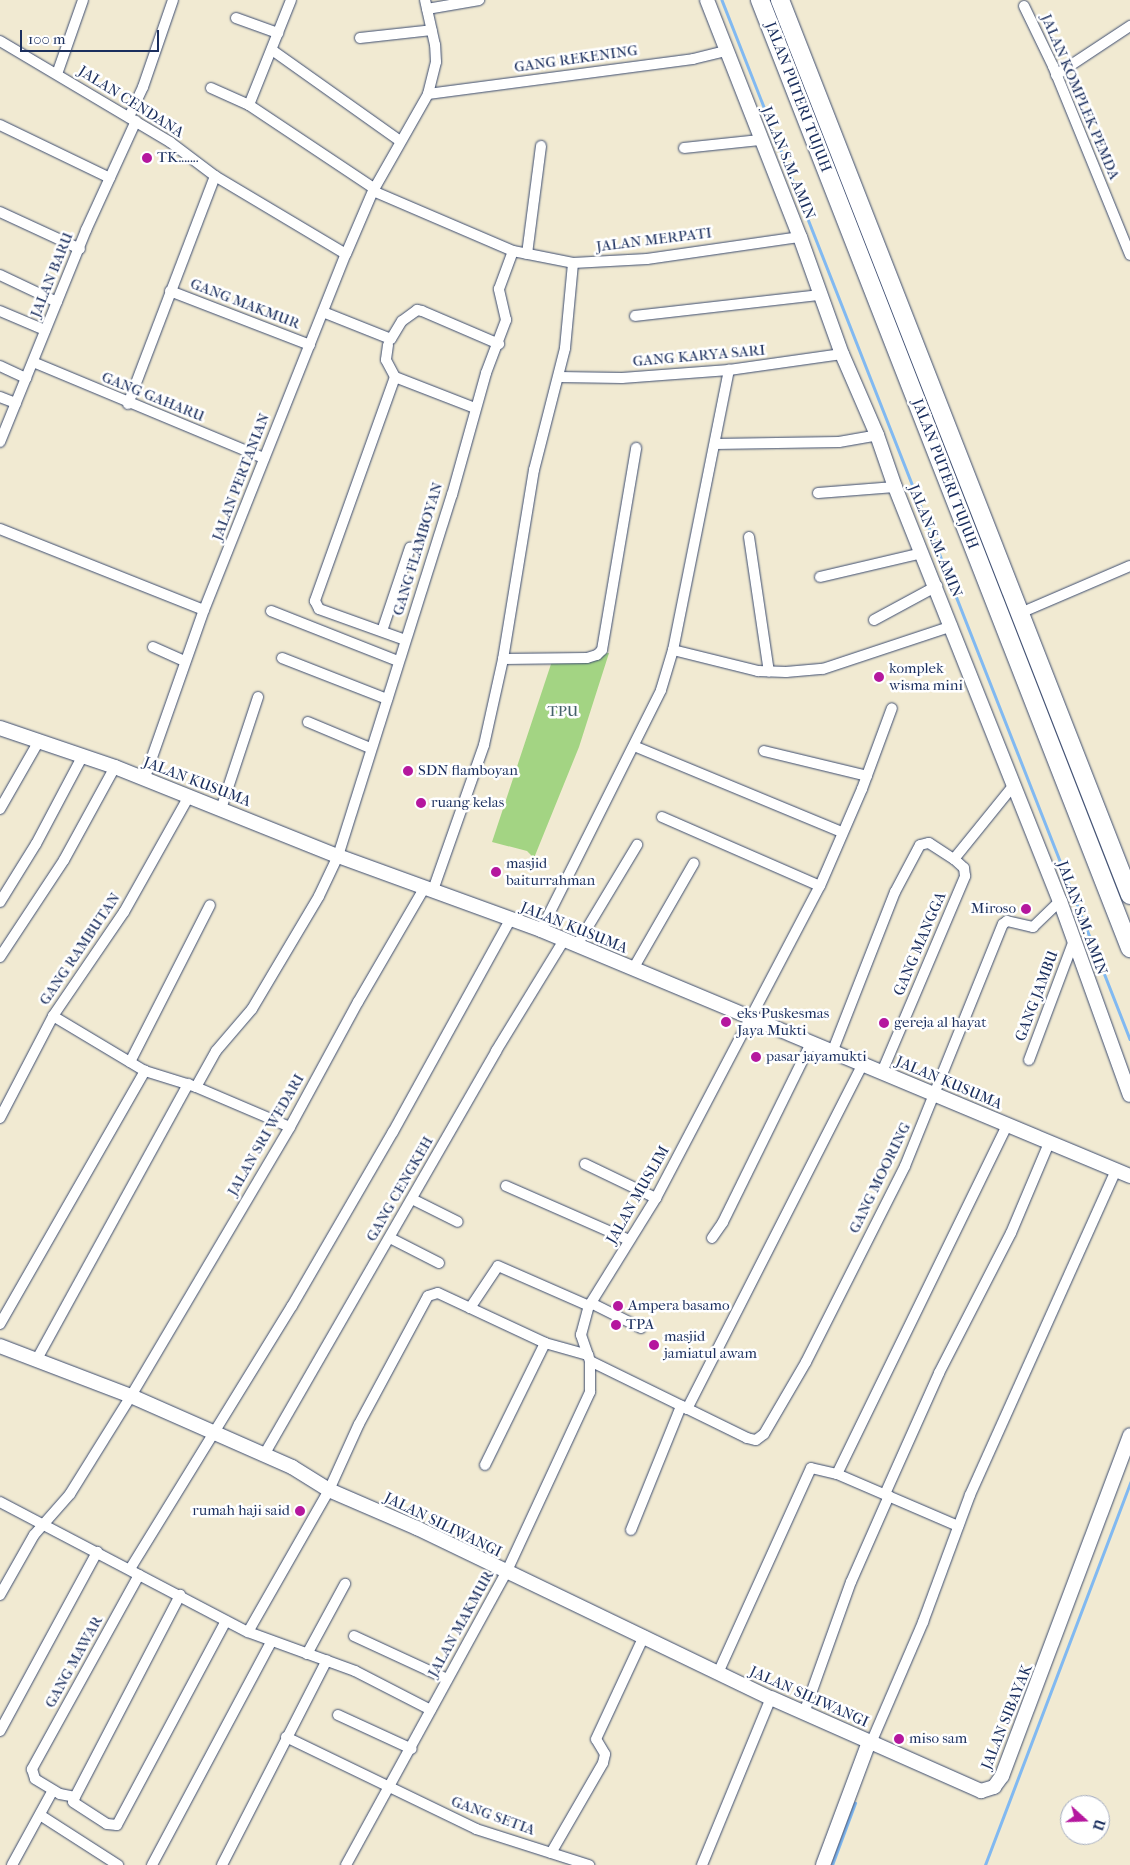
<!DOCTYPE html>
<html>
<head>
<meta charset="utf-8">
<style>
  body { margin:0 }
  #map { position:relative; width:1130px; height:1865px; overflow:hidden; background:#f1ead2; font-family:"IM FELL French Canon",serif }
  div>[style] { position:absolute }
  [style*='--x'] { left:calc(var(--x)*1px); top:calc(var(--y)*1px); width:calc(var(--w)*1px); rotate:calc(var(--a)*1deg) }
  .green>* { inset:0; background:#a3d483 }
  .stream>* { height:2.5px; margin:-1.25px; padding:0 1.25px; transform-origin:1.25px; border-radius:1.25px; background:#81b9f1 }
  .roads { filter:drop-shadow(0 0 1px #3b4b6f) drop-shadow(0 0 1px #3b4b6f) }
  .street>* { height:10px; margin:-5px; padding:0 5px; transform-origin:5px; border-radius:5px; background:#fff }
  .secondary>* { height:14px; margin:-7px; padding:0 7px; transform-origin:7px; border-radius:7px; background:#fff }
  .highway>* { height:18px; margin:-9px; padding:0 9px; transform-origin:9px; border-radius:9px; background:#fff }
  .dots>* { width:14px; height:14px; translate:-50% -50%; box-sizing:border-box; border:2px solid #fff; border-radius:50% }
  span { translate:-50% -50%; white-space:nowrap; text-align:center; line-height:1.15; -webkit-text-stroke:5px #fff; paint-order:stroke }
  .street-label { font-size:15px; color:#1b2f5e }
  .poi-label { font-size:15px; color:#1b2f5e }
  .left { translate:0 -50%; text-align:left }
  .right { translate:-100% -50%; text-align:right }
  .park-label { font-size:15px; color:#446169 }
  .north { position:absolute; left:1060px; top:1795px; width:50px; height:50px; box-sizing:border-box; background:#fff; border:1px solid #a4acbf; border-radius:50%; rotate:110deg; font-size:14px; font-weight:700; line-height:20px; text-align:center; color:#1b2f5e }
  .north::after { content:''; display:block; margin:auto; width:18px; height:22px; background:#b5179e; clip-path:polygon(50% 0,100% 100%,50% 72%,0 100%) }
  .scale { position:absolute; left:20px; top:30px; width:139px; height:22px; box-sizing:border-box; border:2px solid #1b2f5e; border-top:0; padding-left:6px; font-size:15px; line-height:18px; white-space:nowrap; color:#1b2f5e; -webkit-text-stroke:4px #fff; paint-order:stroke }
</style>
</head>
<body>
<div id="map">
  <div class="green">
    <i style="clip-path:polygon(609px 653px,579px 747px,534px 858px,527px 851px,492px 842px,553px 658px)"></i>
  </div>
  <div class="stream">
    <i style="--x:722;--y:0;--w:1116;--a:68.56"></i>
    <i style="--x:832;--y:1865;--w:66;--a:-69.6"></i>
    <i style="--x:985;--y:1865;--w:409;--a:-69.2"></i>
  </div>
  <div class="roads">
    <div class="street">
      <i style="--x:1024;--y:6;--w:67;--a:64.2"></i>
      <i style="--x:1053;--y:66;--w:204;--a:67.8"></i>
      <i style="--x:427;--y:9;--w:53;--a:-9.8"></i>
      <i style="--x:236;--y:18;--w:45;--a:19.7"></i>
      <i style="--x:360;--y:38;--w:72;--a:-6.3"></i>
      <i style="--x:0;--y:41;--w:198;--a:30.7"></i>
      <i style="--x:170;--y:142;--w:56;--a:37.1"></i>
      <i style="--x:215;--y:176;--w:152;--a:30.8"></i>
      <i style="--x:272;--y:50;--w:157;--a:35.4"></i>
      <i style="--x:57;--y:74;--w:78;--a:-70.6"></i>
      <i style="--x:1056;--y:75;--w:89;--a:-33.5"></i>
      <i style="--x:211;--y:88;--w:42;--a:24.1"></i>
      <i style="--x:249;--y:105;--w:151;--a:33.7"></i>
      <i style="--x:428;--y:94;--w:267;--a:-7.5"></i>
      <i style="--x:693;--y:59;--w:34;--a:-14"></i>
      <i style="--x:249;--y:105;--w:113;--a:-68.2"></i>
      <i style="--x:129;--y:117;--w:33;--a:-65"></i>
      <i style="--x:143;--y:87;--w:92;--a:-71"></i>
      <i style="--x:0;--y:125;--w:122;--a:25.7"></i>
      <i style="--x:684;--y:148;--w:76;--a:-6"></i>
      <i style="--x:373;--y:191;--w:152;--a:23.2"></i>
      <i style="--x:513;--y:251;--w:61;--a:11.3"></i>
      <i style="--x:573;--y:263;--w:74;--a:-3.1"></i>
      <i style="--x:647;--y:259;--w:155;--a:-8.2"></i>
      <i style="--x:0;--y:212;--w:88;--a:24.8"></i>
      <i style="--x:527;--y:254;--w:109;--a:-82.6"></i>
      <i style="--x:0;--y:275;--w:63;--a:25.3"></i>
      <i style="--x:170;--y:291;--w:150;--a:21.1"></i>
      <i style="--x:0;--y:311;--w:49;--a:22.9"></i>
      <i style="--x:323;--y:312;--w:73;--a:21.7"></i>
      <i style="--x:391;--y:339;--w:21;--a:-59"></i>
      <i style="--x:402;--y:321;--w:19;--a:-36"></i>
      <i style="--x:417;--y:310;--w:5;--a:11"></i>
      <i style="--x:422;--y:311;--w:84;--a:23.2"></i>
      <i style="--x:635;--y:316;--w:186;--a:-6.5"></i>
      <i style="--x:388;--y:345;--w:15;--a:98"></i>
      <i style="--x:386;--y:360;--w:19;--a:62"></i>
      <i style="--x:395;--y:377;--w:86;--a:21.2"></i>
      <i style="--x:33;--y:362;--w:250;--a:22.6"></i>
      <i style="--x:0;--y:366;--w:29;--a:25"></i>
      <i style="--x:395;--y:377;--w:238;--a:109.7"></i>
      <i style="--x:315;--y:601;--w:9;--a:63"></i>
      <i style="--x:319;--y:609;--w:91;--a:19.8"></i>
      <i style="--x:559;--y:377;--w:63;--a:0.9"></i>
      <i style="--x:622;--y:378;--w:107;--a:-4.3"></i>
      <i style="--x:729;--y:370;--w:114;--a:-8.1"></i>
      <i style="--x:0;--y:397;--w:17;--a:21"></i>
      <i style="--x:128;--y:404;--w:244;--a:-69.1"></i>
      <i style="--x:0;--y:442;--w:229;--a:-67.9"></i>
      <i style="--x:86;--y:230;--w:120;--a:-65.4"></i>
      <i style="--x:715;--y:444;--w:124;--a:-0.9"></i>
      <i style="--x:839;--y:442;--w:39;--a:-10"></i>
      <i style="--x:818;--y:493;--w:77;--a:-4.5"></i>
      <i style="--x:0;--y:529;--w:219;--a:21.7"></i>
      <i style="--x:749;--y:537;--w:136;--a:81.6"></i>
      <i style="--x:820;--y:577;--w:105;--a:-13.2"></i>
      <i style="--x:271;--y:611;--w:136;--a:21.5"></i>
      <i style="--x:1018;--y:614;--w:122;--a:-23.2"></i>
      <i style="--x:874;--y:620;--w:72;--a:-28.4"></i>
      <i style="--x:382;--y:631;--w:88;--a:-71.4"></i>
      <i style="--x:153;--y:647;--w:34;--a:24"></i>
      <i style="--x:673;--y:650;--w:88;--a:13.9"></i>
      <i style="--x:758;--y:671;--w:28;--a:2"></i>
      <i style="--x:786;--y:672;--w:37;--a:-5"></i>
      <i style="--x:823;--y:669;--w:136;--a:-18.4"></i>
      <i style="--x:282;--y:658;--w:113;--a:21.3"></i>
      <i style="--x:503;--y:659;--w:84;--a:-0.7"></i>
      <i style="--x:587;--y:658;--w:10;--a:-17"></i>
      <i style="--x:597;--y:655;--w:7;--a:-45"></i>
      <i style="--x:602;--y:650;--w:205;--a:-80.4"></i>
      <i style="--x:308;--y:722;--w:67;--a:22.8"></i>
      <i style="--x:634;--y:746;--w:225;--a:22.5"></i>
      <i style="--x:764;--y:751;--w:106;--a:13.6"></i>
      <i style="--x:144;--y:780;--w:180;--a:-70.6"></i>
      <i style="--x:204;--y:610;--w:383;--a:-68.3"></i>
      <i style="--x:346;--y:254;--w:69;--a:-66.8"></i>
      <i style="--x:373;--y:191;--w:112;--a:-60.4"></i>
      <i style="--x:428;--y:94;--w:33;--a:-76"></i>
      <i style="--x:436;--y:62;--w:17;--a:-93"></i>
      <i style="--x:435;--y:45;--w:46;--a:-102.5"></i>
      <i style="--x:0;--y:809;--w:78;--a:-60.2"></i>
      <i style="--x:221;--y:809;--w:118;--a:-71.7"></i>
      <i style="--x:662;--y:817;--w:172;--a:23.6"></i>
      <i style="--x:433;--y:890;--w:154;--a:-70.6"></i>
      <i style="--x:484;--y:745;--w:88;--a:-77.5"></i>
      <i style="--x:503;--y:659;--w:192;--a:-80.7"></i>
      <i style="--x:534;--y:470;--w:126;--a:-75.7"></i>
      <i style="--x:565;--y:348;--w:85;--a:-84.6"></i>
      <i style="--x:0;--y:902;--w:68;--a:-58.2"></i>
      <i style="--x:36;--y:844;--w:98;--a:-62.1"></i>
      <i style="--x:541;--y:930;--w:268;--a:-63.4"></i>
      <i style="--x:661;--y:690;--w:42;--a:-73.3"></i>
      <i style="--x:673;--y:650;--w:286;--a:-78.7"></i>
      <i style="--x:577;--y:945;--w:117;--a:-59"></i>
      <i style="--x:0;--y:957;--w:116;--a:-56.6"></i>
      <i style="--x:64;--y:860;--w:106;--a:-61.3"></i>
      <i style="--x:633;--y:969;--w:122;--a:-60.1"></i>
      <i style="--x:53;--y:1016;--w:107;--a:30.9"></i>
      <i style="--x:145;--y:1071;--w:53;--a:17.4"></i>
      <i style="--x:196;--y:1087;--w:102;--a:23.1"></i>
      <i style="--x:833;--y:1050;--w:170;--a:-68.6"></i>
      <i style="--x:895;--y:892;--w:53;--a:-62"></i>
      <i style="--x:920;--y:845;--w:9;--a:-13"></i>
      <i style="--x:929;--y:843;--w:30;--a:33"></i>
      <i style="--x:954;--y:859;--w:95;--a:-51"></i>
      <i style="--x:1029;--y:1060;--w:125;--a:-69.4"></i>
      <i style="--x:130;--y:1062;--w:176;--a:-63"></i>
      <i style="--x:882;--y:1072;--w:213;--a:-67"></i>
      <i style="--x:965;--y:876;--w:8;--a:-97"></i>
      <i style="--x:964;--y:868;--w:13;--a:-138"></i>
      <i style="--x:196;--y:1087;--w:41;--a:-60.9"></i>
      <i style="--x:216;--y:1051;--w:55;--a:-49.4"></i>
      <i style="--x:252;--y:1009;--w:131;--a:-59.3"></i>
      <i style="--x:319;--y:896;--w:44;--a:-64.6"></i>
      <i style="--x:338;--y:856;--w:379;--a:-72.5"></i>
      <i style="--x:452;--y:495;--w:127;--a:-74.4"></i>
      <i style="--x:486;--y:373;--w:57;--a:-69.3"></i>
      <i style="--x:506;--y:320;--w:32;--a:-103"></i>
      <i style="--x:499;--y:289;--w:40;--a:-69.8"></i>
      <i style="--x:0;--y:1118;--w:115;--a:-62.5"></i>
      <i style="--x:53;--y:1016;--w:126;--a:-55.7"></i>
      <i style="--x:124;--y:912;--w:131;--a:-60.7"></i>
      <i style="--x:585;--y:1164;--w:79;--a:25.6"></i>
      <i style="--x:506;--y:1186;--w:134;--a:23.7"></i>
      <i style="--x:412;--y:1199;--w:51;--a:26.6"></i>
      <i style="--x:390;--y:1238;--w:55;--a:27"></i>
      <i style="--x:712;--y:1238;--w:19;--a:-55"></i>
      <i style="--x:723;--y:1222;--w:199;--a:-63.8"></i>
      <i style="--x:591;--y:1303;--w:56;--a:26.6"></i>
      <i style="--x:470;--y:1308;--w:50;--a:-56.3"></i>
      <i style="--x:498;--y:1266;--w:99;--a:23.7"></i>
      <i style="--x:0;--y:1324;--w:292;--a:-60.2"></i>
      <i style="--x:37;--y:1359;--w:314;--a:-61.2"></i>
      <i style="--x:590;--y:1361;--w:175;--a:26.1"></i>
      <i style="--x:747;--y:1438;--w:9;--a:13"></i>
      <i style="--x:756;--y:1440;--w:10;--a:-37"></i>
      <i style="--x:764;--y:1434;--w:83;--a:-59.7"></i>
      <i style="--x:806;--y:1362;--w:220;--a:-63.2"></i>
      <i style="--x:905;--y:1166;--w:261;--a:-68"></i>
      <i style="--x:1003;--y:924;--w:5;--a:-37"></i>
      <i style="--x:1007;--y:921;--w:27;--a:13"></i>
      <i style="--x:1033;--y:927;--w:37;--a:-44"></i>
      <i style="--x:687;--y:1409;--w:388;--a:-63"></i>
      <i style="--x:264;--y:1455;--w:466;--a:-60.1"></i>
      <i style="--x:496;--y:1051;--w:130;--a:-58.5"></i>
      <i style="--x:485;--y:1465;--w:136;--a:-63.8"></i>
      <i style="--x:837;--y:1474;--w:388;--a:-64"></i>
      <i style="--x:885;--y:1494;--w:133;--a:-65.9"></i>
      <i style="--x:939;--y:1373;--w:157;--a:-62.8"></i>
      <i style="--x:1011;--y:1233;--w:98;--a:-67.1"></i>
      <i style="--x:0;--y:1502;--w:280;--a:27.7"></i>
      <i style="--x:248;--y:1632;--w:114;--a:20"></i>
      <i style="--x:355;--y:1671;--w:85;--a:27.2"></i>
      <i style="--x:631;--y:1530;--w:134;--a:-68"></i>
      <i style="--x:130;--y:1569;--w:309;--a:-58.4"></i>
      <i style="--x:292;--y:1306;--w:201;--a:-59.9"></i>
      <i style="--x:393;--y:1132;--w:242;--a:-61.1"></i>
      <i style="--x:139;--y:1575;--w:222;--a:118.9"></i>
      <i style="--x:32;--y:1769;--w:10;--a:73"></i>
      <i style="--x:35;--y:1779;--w:29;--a:31"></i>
      <i style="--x:60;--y:1794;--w:15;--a:11"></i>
      <i style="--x:75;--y:1797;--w:228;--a:-62.5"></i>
      <i style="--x:0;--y:1595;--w:69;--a:-60.5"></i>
      <i style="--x:34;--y:1535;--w:55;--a:-48.7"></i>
      <i style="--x:70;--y:1494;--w:115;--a:-58.1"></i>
      <i style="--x:131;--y:1396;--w:312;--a:-59.4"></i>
      <i style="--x:290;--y:1127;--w:142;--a:-61.5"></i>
      <i style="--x:358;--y:1002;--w:133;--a:-59.8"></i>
      <i style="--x:248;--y:1632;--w:163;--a:-60.3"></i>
      <i style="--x:329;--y:1490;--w:72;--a:-65.6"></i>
      <i style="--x:359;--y:1424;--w:145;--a:-61.7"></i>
      <i style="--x:428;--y:1296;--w:10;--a:-17"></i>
      <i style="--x:438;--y:1293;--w:118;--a:25"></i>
      <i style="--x:545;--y:1343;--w:45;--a:15.6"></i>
      <i style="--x:354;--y:1636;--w:102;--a:24.8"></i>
      <i style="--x:307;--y:1654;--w:80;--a:-61.5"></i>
      <i style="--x:718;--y:1673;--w:225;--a:-65.6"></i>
      <i style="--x:811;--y:1468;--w:27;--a:13"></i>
      <i style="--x:837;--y:1474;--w:132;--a:23.3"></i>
      <i style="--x:804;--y:1713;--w:139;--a:-70.3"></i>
      <i style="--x:851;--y:1582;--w:94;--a:-66.2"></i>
      <i style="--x:338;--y:1715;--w:81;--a:24.7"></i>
      <i style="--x:0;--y:1731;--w:204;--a:-61.5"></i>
      <i style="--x:286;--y:1737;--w:211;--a:25.8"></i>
      <i style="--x:476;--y:1829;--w:119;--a:17.7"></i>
      <i style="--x:871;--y:1743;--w:132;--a:-66.7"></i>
      <i style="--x:923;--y:1622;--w:135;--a:-69.7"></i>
      <i style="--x:970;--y:1495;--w:356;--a:-65.8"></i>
      <i style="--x:75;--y:1797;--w:5;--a:112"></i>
      <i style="--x:73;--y:1802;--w:40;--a:32.9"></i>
      <i style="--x:107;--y:1824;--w:10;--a:6"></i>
      <i style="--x:117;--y:1825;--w:231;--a:-61.9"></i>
      <i style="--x:40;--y:1815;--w:93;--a:32.7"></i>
      <i style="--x:551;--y:1853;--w:104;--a:-60"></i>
      <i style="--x:603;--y:1763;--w:9;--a:-77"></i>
      <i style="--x:605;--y:1754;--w:17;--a:-121"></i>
      <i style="--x:596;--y:1739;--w:114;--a:-65"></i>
      <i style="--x:12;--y:1865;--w:85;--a:-61.3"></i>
      <i style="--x:152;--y:1865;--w:253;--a:-61.9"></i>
      <i style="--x:222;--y:1865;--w:230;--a:-62.9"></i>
      <i style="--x:346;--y:1865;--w:333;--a:-61.3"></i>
      <i style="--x:506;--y:1573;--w:200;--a:-65.1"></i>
      <i style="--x:590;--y:1392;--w:31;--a:-90"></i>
      <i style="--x:590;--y:1361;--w:28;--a:-109"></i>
      <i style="--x:581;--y:1335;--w:30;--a:-75"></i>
      <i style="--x:589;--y:1306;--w:127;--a:-58.2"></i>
      <i style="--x:656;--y:1198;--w:352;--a:-62.3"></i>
      <i style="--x:820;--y:886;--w:106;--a:-66.6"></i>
      <i style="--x:862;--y:789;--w:86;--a:-69.7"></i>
      <i style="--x:702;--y:1865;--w:181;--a:-67.6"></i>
    </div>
    <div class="secondary">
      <i style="--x:707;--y:0;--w:255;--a:68.6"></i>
      <i style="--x:800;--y:237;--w:124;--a:70.3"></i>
      <i style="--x:842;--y:354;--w:88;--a:66.6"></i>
      <i style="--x:877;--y:435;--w:55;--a:70.9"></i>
      <i style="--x:895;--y:487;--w:446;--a:68.3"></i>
      <i style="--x:1060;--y:901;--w:206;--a:70.2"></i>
      <i style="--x:0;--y:728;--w:121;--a:18.7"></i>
      <i style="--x:115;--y:767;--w:240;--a:21.8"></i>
      <i style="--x:338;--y:856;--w:216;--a:20"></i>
      <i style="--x:541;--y:930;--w:638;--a:22.67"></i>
      <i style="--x:0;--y:1346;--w:140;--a:20.9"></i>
      <i style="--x:131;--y:1396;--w:176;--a:23.8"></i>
      <i style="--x:292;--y:1467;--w:44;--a:31.9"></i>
      <i style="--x:329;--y:1490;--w:96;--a:23.4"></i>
      <i style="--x:417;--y:1528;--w:393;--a:25.7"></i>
      <i style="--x:771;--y:1698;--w:230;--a:23.9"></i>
      <i style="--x:981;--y:1791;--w:14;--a:-17"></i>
      <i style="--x:994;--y:1787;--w:14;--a:-54"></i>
      <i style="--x:1002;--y:1776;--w:364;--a:-69.4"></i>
      <i style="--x:823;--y:1865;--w:131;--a:-69.5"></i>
    </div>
    <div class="highway">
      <i style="--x:760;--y:0;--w:1018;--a:68.68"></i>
      <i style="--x:780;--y:0;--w:961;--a:68.64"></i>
    </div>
  </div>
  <div class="dots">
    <i style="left:147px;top:158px;background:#b5179e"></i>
    <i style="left:879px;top:677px;background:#b5179e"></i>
    <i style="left:408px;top:771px;background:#b5179e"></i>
    <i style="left:421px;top:803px;background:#b5179e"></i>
    <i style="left:496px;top:872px;background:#b5179e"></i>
    <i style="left:1026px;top:909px;background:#b5179e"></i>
    <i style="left:726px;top:1022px;background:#b5179e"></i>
    <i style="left:884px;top:1023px;background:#b5179e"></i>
    <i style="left:756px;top:1057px;background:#b5179e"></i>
    <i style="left:618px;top:1306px;background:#b5179e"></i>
    <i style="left:616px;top:1325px;background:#b5179e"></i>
    <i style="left:654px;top:1345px;background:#b5179e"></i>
    <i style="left:300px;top:1511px;background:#b5179e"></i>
    <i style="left:899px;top:1739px;background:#b5179e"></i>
  </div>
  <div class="street-label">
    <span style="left:576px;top:59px;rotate:-8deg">GANG REKENING</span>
    <span style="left:798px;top:97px;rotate:69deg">JALAN PUTERI TUJUH</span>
    <span style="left:1080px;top:97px;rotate:67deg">JALAN KOMPLEK PEMDA</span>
    <span style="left:131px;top:102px;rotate:32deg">JALAN CENDANA</span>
    <span style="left:788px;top:163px;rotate:68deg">JALAN S.M. AMIN</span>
    <span style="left:654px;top:240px;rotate:-7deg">JALAN MERPATI</span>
    <span style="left:52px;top:275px;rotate:-68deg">JALAN BARU</span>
    <span style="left:245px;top:304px;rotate:21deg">GANG MAKMUR</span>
    <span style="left:699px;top:356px;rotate:-5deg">GANG KARYA SARI</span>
    <span style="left:153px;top:397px;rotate:22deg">GANG GAHARU</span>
    <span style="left:945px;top:474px;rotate:69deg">JALAN PUTERI TUJUH</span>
    <span style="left:241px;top:477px;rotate:-69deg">JALAN PERTANIAN</span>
    <span style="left:935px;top:541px;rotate:68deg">JALAN S.M. AMIN</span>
    <span style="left:418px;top:549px;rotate:-73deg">GANG FLAMBOYAN</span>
    <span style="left:197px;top:782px;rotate:21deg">JALAN KUSUMA</span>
    <span style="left:1082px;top:918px;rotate:70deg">JALAN S.M. AMIN</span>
    <span style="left:574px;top:928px;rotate:22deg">JALAN KUSUMA</span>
    <span style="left:920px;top:944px;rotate:-67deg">GANG MANGGA</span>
    <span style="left:80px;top:949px;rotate:-56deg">GANG RAMBUTAN</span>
    <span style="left:1037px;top:996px;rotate:-69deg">GANG JAMBU</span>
    <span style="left:949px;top:1083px;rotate:23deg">JALAN KUSUMA</span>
    <span style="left:266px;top:1135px;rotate:-60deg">JALAN SRI WEDARI</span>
    <span style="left:880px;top:1178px;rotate:-64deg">GANG MOORING</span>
    <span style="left:400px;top:1189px;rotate:-60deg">GANG CENGKEH</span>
    <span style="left:638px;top:1195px;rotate:-60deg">JALAN MUSLIM</span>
    <span style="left:443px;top:1525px;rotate:26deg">JALAN SILIWANGI</span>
    <span style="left:461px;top:1624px;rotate:-61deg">JALAN MAKMUR</span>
    <span style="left:74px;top:1662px;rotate:-61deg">GANG MAWAR</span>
    <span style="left:809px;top:1697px;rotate:24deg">JALAN SILIWANGI</span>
    <span style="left:1007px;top:1717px;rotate:-68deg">JALAN SIBAYAK</span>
    <span style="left:493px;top:1816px;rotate:20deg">GANG SETIA</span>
  </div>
  <div class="poi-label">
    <span class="left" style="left:157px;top:158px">TK.......</span>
    <span class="left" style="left:889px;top:677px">komplek<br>wisma mini</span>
    <span class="left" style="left:418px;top:771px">SDN flamboyan</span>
    <span class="left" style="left:431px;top:803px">ruang kelas</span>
    <span class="left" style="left:506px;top:872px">masjid<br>baiturrahman</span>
    <span class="right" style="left:1016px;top:909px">Miroso</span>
    <span class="left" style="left:737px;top:1022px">eks Puskesmas<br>Jaya Mukti</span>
    <span class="left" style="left:894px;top:1023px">gereja al hayat</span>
    <span class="left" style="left:766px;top:1057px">pasar jayamukti</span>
    <span class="left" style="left:628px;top:1306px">Ampera basamo</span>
    <span class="left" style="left:626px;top:1325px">TPA</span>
    <span class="left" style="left:664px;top:1345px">masjid<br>jamiatul awam</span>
    <span class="right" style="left:290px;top:1511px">rumah haji said</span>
    <span class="left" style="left:909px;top:1739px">miso sam</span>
  </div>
  <div class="park-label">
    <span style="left:563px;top:712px">TPU</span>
  </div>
  <div class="north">U</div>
  <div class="scale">100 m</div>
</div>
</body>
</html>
